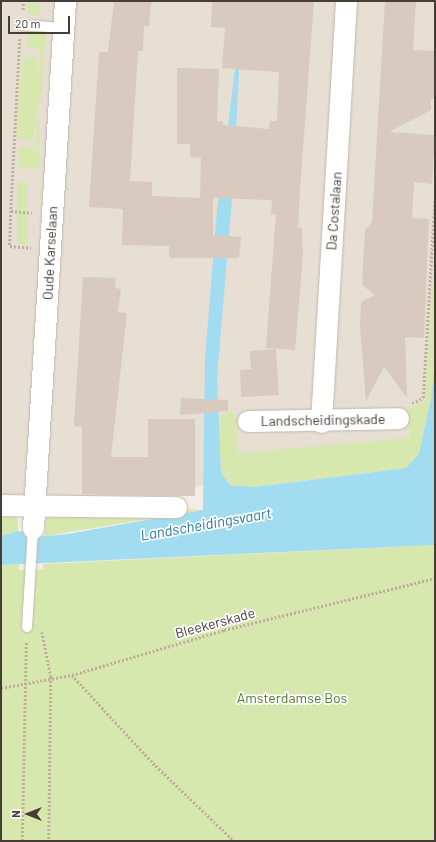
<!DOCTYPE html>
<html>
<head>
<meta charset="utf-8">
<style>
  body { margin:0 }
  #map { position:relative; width:436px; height:842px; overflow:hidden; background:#f3ede6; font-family:Barlow,sans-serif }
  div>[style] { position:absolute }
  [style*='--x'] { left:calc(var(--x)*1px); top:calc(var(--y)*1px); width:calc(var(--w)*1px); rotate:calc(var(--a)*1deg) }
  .residential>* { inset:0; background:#e7ded4 }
  .green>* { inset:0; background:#d7e8ae; transform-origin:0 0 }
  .round { border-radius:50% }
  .water>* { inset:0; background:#a1dcf1 }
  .building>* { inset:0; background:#d8cabe }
  .path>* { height:2.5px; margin-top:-1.25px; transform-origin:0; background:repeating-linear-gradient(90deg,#c1ad99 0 2px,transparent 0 4px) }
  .roads { filter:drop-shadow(0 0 1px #c2b7ab) drop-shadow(0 0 1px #c2b7ab) }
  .lane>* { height:10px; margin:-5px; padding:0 5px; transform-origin:5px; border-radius:5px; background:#fff }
  .street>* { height:21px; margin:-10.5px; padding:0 10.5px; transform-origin:10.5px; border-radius:10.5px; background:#fff }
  span { translate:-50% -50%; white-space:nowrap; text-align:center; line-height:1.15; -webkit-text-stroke:3.5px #fff; paint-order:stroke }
  .street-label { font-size:14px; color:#463d35 }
  .park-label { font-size:14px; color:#527927 }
  .water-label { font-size:15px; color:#287b9c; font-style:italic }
  .frame { position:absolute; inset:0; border:2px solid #463d35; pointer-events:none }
  .north { position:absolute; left:8px; top:794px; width:40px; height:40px; -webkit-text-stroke:3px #fff; paint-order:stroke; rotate:270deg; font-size:11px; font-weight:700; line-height:16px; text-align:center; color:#463d35 }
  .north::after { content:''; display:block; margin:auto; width:14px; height:18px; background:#463d35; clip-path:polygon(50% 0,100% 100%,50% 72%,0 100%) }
  .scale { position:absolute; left:8px; top:16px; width:62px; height:18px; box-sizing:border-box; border:2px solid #463d35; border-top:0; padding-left:5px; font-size:12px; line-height:14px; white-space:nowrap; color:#463d35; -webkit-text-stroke:3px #fff; paint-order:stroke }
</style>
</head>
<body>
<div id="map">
  <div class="residential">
    <i style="clip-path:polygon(1px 1px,435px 1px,435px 456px,225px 476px,130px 514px,1px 512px)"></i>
  </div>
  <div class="green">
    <i class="round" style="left:27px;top:2px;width:14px;height:14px"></i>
    <i style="clip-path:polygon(28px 32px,46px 33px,42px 89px,32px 140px,16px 139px,22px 57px,36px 58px,39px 77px,40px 49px,26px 48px)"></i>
    <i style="clip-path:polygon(40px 118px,39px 169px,18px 168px,19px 147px,35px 147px,37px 119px)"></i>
    <i style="left:17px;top:182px;width:11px;height:62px"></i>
    <i style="clip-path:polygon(435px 244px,435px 362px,431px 399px,419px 454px,406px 468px,253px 487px,230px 485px,221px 473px,217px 419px,230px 411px,237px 417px,238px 453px,410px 438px,408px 407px,423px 404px,425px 399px)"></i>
    <i style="clip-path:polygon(46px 509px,182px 509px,203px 510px,45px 536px)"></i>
    <i style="clip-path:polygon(1px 514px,17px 515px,18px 531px,1px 536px)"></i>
    <i style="clip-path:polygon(435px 545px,435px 841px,1px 841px,1px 565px,19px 564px,19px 570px,43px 569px,43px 564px)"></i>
  </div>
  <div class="water">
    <i style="clip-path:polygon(242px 15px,233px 188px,217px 377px,221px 473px,230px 485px,253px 487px,406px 468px,419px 454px,431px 399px,435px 362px,435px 545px,1px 565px,1px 536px,18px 531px,45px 536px,68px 534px,203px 510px,205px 359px,217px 211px)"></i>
  </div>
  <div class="building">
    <i style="clip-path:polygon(114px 1px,151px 1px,149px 26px,144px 26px,143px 51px,138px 51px,130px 181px,152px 182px,152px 196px,200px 198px,201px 158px,190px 157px,190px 144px,177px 144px,177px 68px,219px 69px,217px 121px,223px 121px,223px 125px,269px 129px,270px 121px,277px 121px,279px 72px,222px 68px,225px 28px,211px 27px,212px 1px,314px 1px,300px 189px,298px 227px,302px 228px,303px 255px,295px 350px,266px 348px,276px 214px,271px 214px,272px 200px,213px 198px,213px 235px,241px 237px,239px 258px,169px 258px,169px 246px,122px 245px,123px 209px,89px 207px,99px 52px,108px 52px)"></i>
    <i style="clip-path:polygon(385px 1px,416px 1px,413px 50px,435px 51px,435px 99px,431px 99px,431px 110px,389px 132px,435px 135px,432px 184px,414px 182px,412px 218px,429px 219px,424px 338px,405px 337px,407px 398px,384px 367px,366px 401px,360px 326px,361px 302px,375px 295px,362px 285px,365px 230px,372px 222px)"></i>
    <i style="clip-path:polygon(83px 277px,116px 278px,115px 288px,121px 289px,118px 312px,127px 313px,111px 457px,148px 457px,148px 419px,195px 419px,195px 496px,82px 494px,82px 427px,74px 426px)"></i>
    <i style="clip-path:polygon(276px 349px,279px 395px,241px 397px,240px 370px,251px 369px,250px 351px)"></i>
    <i style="clip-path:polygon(181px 398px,228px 400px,228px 411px,180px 415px)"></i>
  </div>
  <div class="path">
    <i style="--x:23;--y:10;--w:9;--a:-90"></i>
    <i style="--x:20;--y:39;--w:172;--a:93"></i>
    <i style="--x:11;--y:211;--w:21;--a:5"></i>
    <i style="--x:11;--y:211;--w:35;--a:92"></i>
    <i style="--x:10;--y:246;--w:21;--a:5"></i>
    <i style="--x:412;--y:403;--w:12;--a:-24"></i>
    <i style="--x:423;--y:398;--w:200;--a:-86.6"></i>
    <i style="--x:42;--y:632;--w:46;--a:78.7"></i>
    <i style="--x:51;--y:677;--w:164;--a:90.7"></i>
    <i style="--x:72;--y:675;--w:120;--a:47.4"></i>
    <i style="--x:153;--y:763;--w:112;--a:43.9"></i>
    <i style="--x:1;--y:688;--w:72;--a:-10.4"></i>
    <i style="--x:72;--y:675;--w:159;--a:-16.5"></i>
    <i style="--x:224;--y:630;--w:217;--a:-13.8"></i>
    <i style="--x:22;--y:841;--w:199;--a:-88.8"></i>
  </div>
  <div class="roads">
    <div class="lane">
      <i style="--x:21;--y:25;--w:42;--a:4.1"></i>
      <i style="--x:27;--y:627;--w:99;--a:-86.5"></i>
    </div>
    <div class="street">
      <i style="--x:248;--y:421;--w:150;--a:-1.1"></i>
      <i style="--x:321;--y:422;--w:422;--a:-86.6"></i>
      <i style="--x:1;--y:505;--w:175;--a:0.7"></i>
      <i style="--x:33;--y:528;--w:528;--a:-86.53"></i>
    </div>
  </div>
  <div class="street-label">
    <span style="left:334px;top:211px;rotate:-86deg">Da Costalaan</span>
    <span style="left:50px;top:253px;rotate:-87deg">Oude Karselaan</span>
    <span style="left:323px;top:420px;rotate:-1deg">Landscheidingskade</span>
    <span style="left:215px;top:623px;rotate:-15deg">Bleekerskade</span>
  </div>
  <div class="park-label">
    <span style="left:292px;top:698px">Amsterdamse Bos</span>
  </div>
  <div class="water-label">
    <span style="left:206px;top:524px;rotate:-10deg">Landscheidingsvaart</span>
  </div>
  <div class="frame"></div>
  <div class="north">N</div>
  <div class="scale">20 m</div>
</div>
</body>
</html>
